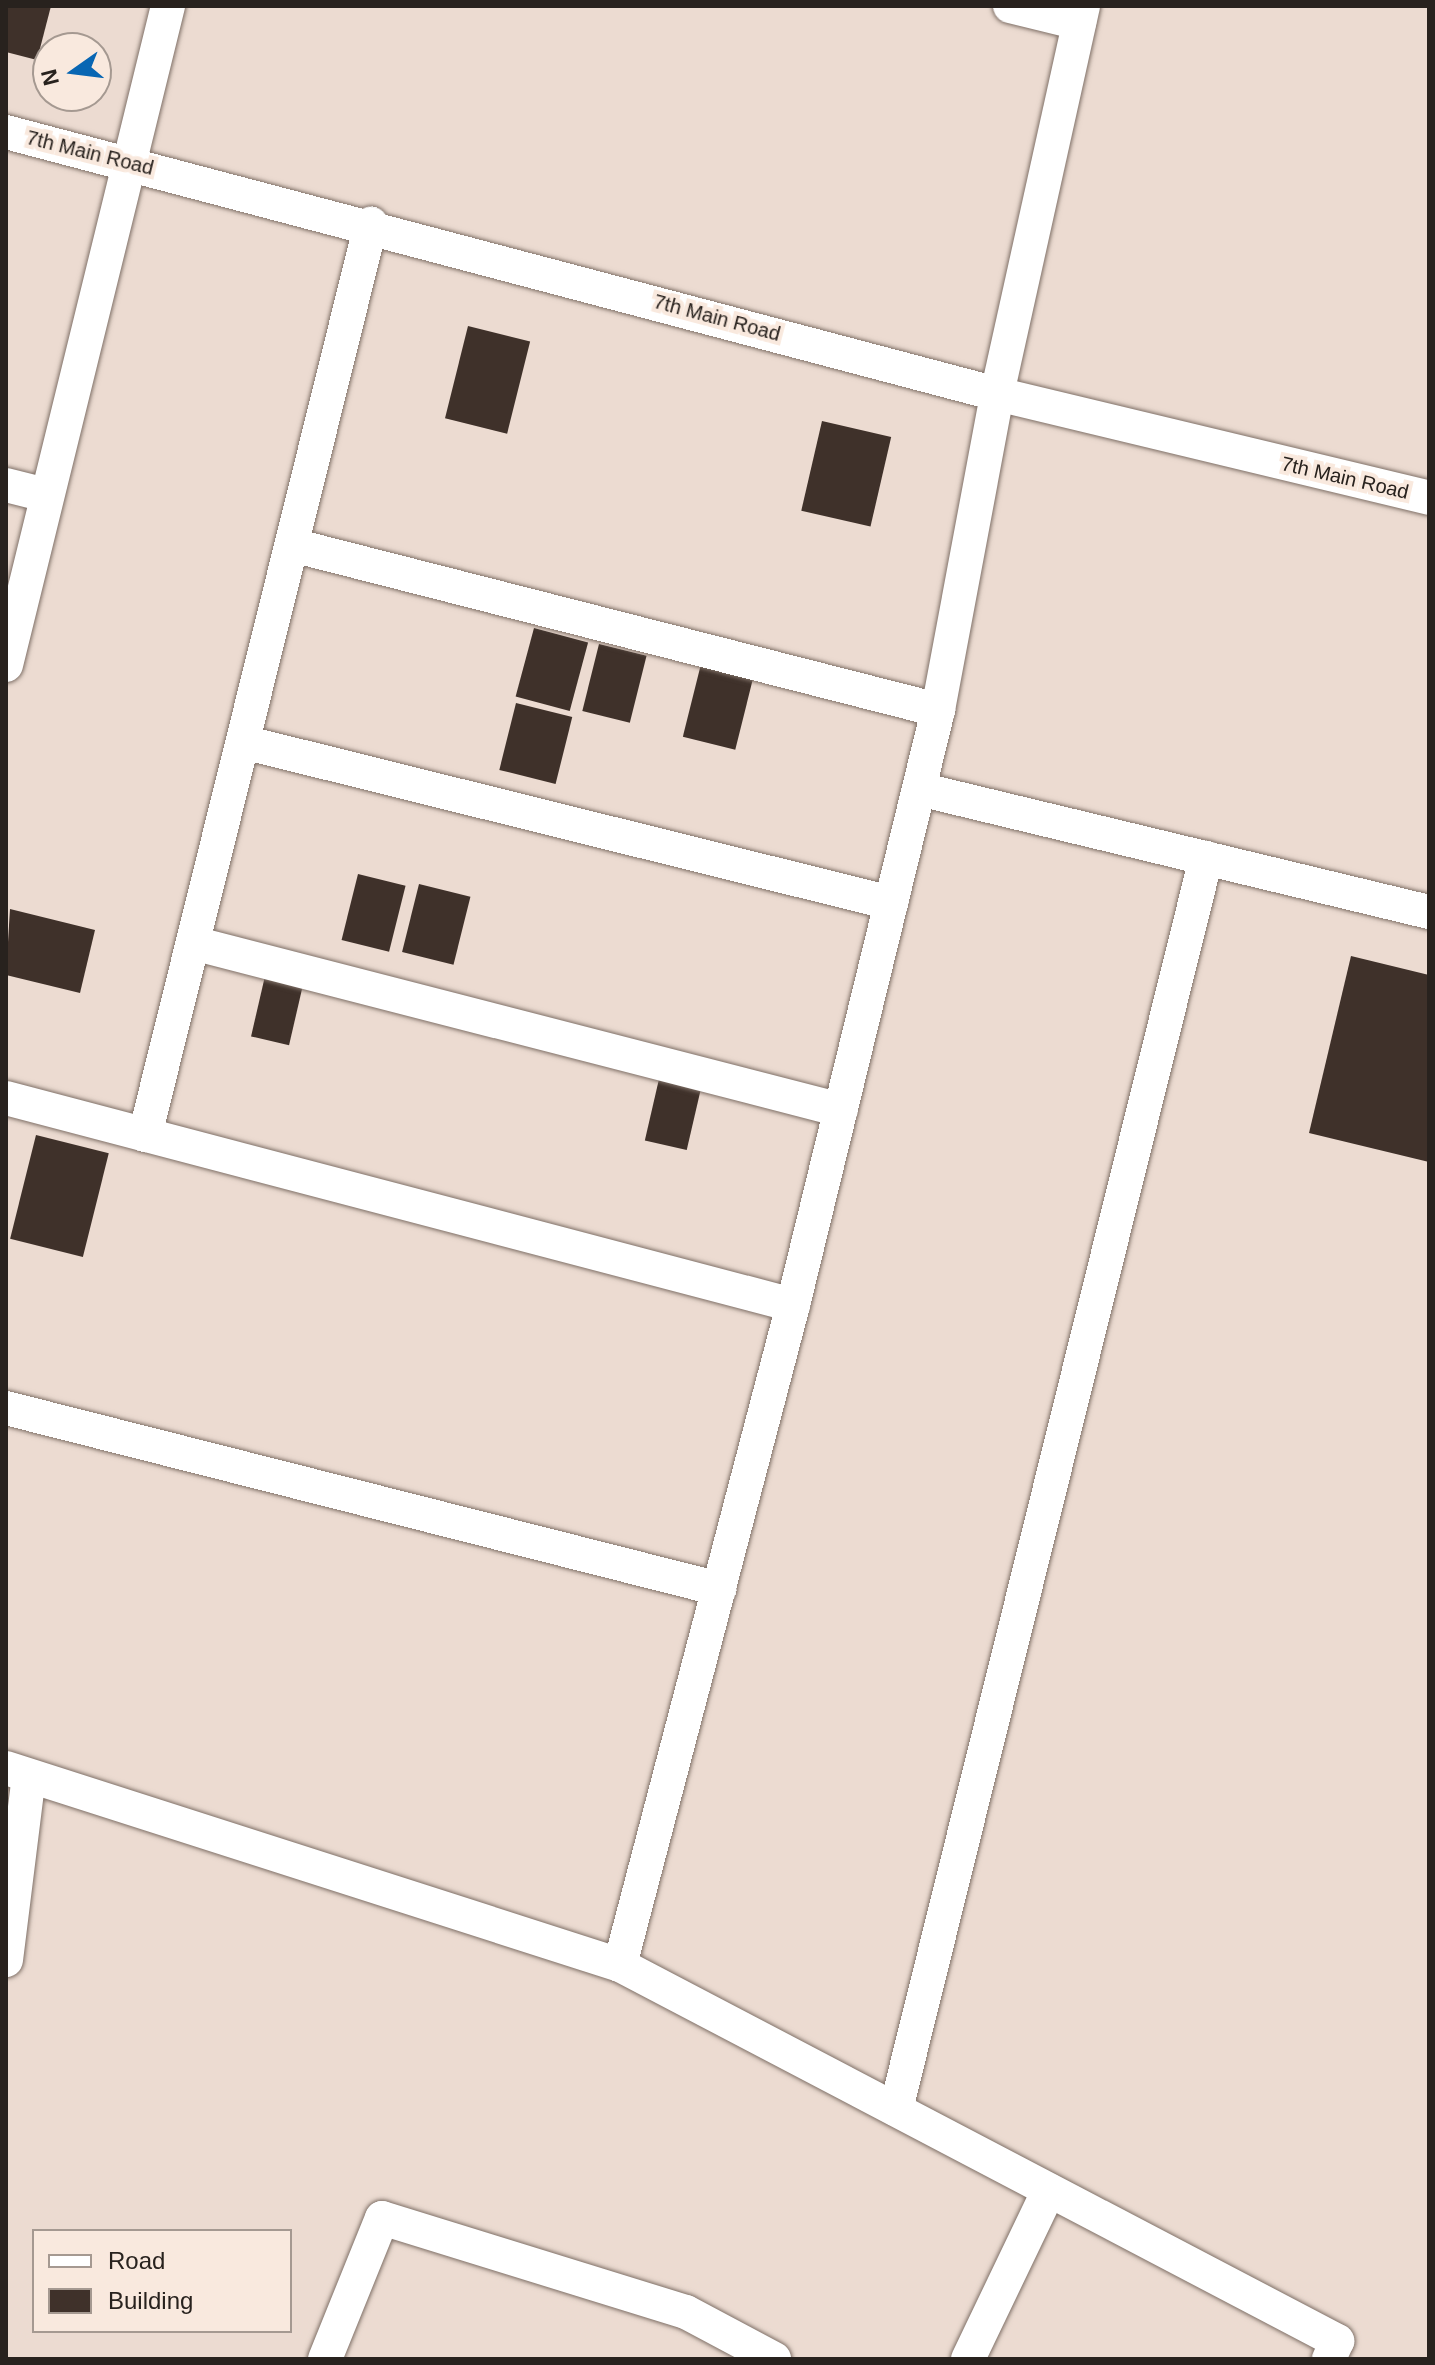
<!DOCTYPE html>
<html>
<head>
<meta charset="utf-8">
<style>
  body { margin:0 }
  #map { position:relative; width:1435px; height:2365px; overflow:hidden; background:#ecdbd1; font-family:Arial,sans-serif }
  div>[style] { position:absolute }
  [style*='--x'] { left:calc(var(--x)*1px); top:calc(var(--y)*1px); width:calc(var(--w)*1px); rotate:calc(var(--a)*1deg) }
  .building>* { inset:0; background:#3f312a; transform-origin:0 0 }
  .roads { filter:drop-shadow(0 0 2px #7f7067) drop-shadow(0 0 2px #7f7067) }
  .street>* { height:34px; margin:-17px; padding:0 17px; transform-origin:17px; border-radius:17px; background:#fff }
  span { translate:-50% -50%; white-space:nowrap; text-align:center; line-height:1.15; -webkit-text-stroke:8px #f9e9de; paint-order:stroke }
  .street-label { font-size:20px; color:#28221e }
  .frame { position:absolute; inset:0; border:8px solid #28221e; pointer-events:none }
  .legend { position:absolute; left:32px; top:2229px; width:260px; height:104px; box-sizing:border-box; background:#f9e9de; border:2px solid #a59991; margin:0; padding:10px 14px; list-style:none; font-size:24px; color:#28221e }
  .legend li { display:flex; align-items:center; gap:16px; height:40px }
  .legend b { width:40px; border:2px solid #a59991 }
  .north { position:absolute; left:32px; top:32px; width:80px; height:80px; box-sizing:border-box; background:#f9e9de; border:2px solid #a59991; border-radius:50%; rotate:256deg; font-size:22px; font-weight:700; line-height:32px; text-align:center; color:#28221e }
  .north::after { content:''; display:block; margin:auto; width:28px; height:36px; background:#0866b3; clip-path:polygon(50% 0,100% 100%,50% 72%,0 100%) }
</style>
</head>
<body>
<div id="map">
  <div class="building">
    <i style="clip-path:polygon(6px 6px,51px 6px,37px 60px,6px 52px)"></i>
    <i style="left:468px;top:326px;width:64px;height:95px;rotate:14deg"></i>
    <i style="left:822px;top:421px;width:71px;height:92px;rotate:13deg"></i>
    <i style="left:534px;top:628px;width:56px;height:71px;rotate:15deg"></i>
    <i style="left:599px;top:644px;width:49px;height:69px;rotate:14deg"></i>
    <i style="left:701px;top:664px;width:54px;height:75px;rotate:14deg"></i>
    <i style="left:516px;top:703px;width:58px;height:69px;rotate:14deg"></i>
    <i style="left:358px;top:874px;width:49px;height:68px;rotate:14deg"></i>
    <i style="left:419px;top:884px;width:53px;height:70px;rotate:14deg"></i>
    <i style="clip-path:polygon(10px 909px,95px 930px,80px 993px,6px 975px)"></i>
    <i style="clip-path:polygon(1351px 956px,1429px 975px,1429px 1162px,1309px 1133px)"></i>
    <i style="left:265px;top:976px;width:39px;height:62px;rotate:13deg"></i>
    <i style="left:659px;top:1079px;width:43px;height:63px;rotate:13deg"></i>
    <i style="left:36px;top:1135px;width:75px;height:107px;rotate:14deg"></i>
  </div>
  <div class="roads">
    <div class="street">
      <i style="--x:1010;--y:6;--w:71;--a:13.8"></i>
      <i style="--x:6;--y:132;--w:1025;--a:14.81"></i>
      <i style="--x:997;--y:394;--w:444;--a:13.5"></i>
      <i style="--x:6;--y:485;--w:41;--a:14"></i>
      <i style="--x:292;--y:545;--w:667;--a:14.33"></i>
      <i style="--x:6;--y:665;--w:679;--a:-76.19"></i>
      <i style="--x:243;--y:742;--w:668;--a:13.95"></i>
      <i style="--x:919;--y:789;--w:525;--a:13.56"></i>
      <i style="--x:193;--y:943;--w:669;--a:14.45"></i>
      <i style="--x:6;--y:1098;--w:814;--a:14.74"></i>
      <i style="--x:145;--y:1135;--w:939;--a:-76.07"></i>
      <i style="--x:6;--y:1408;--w:736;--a:14.24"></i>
      <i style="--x:6;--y:1768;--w:645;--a:17.79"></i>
      <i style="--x:620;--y:1965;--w:810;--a:27.67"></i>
      <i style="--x:1337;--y:2341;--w:20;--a:114"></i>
      <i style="--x:6;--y:1960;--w:185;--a:-82.9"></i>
      <i style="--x:620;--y:1965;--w:682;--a:-75.31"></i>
      <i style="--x:793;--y:1305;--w:612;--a:-76.3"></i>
      <i style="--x:938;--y:710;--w:321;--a:-79.4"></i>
      <i style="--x:997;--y:394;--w:397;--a:-77.5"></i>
      <i style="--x:896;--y:2109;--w:1289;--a:-76.08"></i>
      <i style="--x:325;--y:2359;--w:152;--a:-68"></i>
      <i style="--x:382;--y:2218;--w:318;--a:17.2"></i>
      <i style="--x:686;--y:2312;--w:100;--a:28.1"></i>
      <i style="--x:968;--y:2359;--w:187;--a:-64.4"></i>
    </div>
  </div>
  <div class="street-label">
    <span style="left:90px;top:153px;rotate:14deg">7th Main Road</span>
    <span style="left:717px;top:318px;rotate:15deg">7th Main Road</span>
    <span style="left:1345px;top:478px;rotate:13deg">7th Main Road</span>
  </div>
  <div class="frame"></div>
  <ul class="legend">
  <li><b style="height:10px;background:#fff"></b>Road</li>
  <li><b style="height:22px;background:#3f312a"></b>Building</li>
  </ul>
  <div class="north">N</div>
</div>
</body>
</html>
